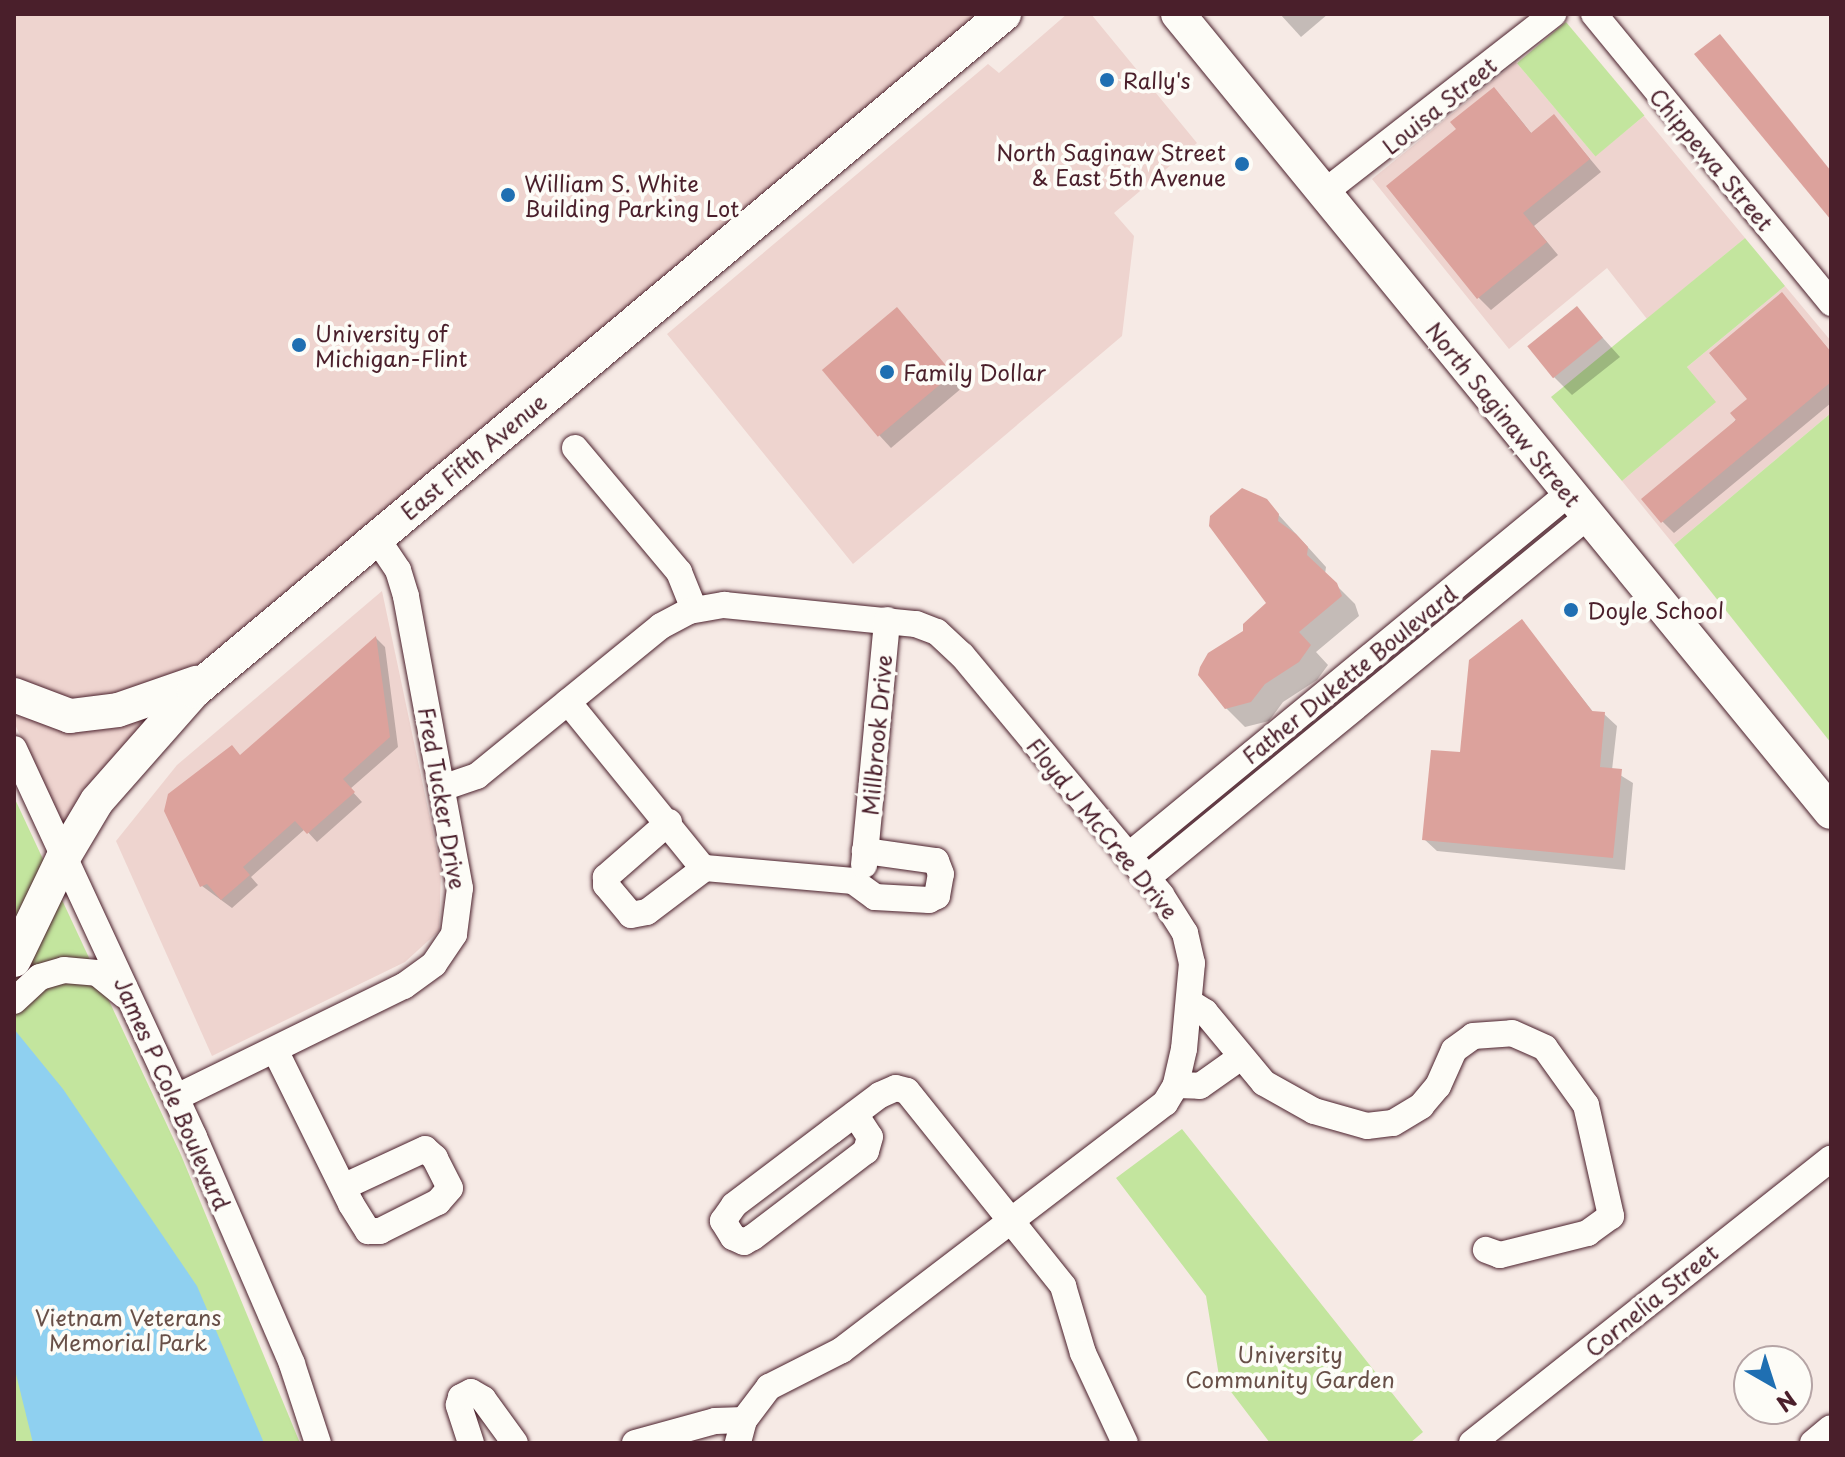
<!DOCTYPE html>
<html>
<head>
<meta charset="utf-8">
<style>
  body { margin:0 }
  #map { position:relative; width:1845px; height:1457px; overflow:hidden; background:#f6eae5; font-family:"Playpen Sans",sans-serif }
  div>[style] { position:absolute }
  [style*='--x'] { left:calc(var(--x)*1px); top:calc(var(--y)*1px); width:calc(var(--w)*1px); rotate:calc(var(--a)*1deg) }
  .built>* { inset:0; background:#eed4cf }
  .green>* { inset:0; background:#c3e59e; transform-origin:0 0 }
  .water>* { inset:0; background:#8fd0f0 }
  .shadow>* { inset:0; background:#0003 }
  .building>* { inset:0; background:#dca29c; transform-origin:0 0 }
  .roads { filter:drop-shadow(0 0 2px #4a1f2b) drop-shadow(0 0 2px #4a1f2b) }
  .minor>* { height:26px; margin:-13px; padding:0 13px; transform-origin:13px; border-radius:13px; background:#fdfcf7 }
  .major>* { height:34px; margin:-17px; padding:0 17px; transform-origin:17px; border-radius:17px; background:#fdfcf7 }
  .dots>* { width:22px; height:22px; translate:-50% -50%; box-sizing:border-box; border:4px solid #fdfcf7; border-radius:50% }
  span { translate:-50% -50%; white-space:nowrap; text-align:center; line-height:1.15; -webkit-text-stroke:8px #fdfcf7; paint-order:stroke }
  .poi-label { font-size:22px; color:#4a1f2b }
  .left { translate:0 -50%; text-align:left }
  .right { translate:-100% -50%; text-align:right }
  .street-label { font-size:22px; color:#4a1f2b }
  .park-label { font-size:22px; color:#685048 }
  .frame { position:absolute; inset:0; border:16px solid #4a1f2b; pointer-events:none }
  .north { position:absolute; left:1733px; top:1345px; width:80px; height:80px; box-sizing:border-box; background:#fdfcf7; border:2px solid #b5a4a5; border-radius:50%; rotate:141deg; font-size:22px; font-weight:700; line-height:32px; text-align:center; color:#4a1f2b }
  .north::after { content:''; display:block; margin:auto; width:28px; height:36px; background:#1f6fb2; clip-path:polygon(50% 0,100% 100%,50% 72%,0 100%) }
</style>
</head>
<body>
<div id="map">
  <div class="built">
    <i style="clip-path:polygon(14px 14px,984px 14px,184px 676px,63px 829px,14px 722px)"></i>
    <i style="clip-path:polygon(1067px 14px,1091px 14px,1197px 143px,1114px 213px,1134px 236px,1122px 336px,853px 564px,667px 334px,988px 64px,999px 73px)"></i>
    <i style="clip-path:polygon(1516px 62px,1595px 156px,1644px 116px,1745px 238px,1647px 319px,1607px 268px,1509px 349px,1372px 179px)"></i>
    <i style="clip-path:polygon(1785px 286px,1831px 341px,1831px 413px,1674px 545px,1622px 481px,1715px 402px,1687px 367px)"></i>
    <i style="clip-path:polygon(382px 591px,441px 870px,439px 931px,405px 962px,212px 1056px,116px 841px,177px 765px)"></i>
  </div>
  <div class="green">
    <i style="left:1566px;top:22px;width:122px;height:64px;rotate:50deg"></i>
    <i style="clip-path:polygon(1745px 238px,1785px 286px,1687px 367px,1716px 402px,1622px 481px,1551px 397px)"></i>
    <i style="clip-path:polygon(1831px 413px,1831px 743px,1674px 545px)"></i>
    <i style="clip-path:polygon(14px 797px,181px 1155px,300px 1443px,14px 1443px)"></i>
    <i style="clip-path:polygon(1182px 1129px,1423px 1432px,1410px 1443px,1270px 1443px,1219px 1376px,1206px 1296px,1116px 1178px)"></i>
  </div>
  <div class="water">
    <i style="clip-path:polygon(14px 1029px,63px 1089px,197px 1286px,264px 1443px,33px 1443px,14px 1366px)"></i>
  </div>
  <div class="shadow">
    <i style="clip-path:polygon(1280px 14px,1328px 14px,1301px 37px)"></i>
    <i style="clip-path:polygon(1506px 102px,1532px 134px,1554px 116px,1601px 172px,1534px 226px,1558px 255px,1491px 310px,1478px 297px)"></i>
    <i style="clip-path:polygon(1782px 295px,1831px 352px,1831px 403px,1674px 533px,1662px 521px,1750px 400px)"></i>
    <i style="clip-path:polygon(1577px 309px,1620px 357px,1572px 395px,1553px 376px)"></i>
    <i style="clip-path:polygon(909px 322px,963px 387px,891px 448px,879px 435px)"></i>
    <i style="clip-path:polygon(1266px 501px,1326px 567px,1325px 574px,1355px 604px,1359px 616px,1316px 652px,1328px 665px,1317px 680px,1283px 702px,1269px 721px,1245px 727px,1226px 708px,1245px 632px,1269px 604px)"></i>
    <i style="clip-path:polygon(1522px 622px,1594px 713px,1604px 714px,1617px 726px,1612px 770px,1633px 783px,1625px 870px,1437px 851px,1424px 839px)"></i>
    <i style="clip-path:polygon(376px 638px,385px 647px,398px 747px,350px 789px,362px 802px,317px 842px,305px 829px,251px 877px,258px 885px,232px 908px,202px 886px,241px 757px)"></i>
  </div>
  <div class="building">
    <i style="clip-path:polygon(1720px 34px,1831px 171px,1831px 220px,1694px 54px)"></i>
    <i style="clip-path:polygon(1494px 87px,1531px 133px,1554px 114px,1590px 159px,1523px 213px,1547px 242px,1477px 299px,1386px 186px,1456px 129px,1450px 122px)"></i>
    <i style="clip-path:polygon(1782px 292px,1831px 352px,1831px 382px,1661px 523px,1641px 499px,1736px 420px,1730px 413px,1747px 399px,1709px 353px)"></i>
    <i style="left:1577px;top:306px;width:41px;height:64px;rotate:51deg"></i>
    <i style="left:897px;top:307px;width:87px;height:98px;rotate:50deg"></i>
    <i style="clip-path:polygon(1242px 488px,1267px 499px,1279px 514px,1278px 521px,1296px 534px,1308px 547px,1307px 555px,1337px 583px,1342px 596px,1299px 632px,1311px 645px,1299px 662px,1265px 684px,1251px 702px,1225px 709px,1198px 675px,1200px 667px,1208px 653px,1243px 631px,1243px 624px,1266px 603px,1209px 526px,1210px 516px)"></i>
    <i style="clip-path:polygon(1522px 619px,1592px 711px,1605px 712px,1600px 767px,1622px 769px,1613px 858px,1422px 840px,1431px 750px,1460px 752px,1469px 660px)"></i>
    <i style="clip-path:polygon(376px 636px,390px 737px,343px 779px,355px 792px,307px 834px,295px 821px,243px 867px,250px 875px,221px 900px,207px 884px,200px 887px,164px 811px,168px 794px,232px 745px,240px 755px)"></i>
  </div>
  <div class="roads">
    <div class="minor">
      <i style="--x:1594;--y:14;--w:374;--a:50.6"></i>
      <i style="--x:1322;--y:194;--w:293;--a:-37.9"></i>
      <i style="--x:575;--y:448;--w:162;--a:50"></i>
      <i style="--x:679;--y:572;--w:40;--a:68"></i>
      <i style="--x:568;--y:702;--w:214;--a:50.9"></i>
      <i style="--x:14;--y:749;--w:428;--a:65.1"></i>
      <i style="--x:194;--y:1137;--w:247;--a:66.6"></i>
      <i style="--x:292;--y:1364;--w:83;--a:71.8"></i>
      <i style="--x:442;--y:788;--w:37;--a:-19"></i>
      <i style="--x:477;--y:776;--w:237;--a:-39.2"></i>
      <i style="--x:661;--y:626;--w:32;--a:-28"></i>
      <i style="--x:689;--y:611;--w:36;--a:-10"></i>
      <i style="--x:724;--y:605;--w:193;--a:5.7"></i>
      <i style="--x:916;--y:624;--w:22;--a:21"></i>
      <i style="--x:937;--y:632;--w:34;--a:43"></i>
      <i style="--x:962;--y:655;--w:312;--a:50.3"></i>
      <i style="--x:1161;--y:895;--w:45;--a:57.7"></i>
      <i style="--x:1185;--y:933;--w:31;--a:77"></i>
      <i style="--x:1192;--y:963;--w:86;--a:95.3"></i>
      <i style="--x:1184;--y:1049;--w:37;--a:103"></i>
      <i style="--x:1176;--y:1085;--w:21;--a:121"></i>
      <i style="--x:1165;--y:1103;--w:407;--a:142.6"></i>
      <i style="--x:842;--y:1350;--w:82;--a:153.1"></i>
      <i style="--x:769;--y:1387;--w:41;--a:127.1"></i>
      <i style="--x:744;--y:1420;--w:24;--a:105"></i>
      <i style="--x:669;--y:822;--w:84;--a:138.9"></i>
      <i style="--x:606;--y:877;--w:8;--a:90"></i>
      <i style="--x:606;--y:885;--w:39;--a:50"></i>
      <i style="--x:631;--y:915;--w:16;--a:-11"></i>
      <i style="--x:647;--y:912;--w:73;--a:-37.2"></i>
      <i style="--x:705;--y:868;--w:149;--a:5"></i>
      <i style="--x:853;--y:881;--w:27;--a:36"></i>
      <i style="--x:875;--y:897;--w:54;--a:3.2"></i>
      <i style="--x:929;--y:900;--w:9;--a:-27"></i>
      <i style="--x:937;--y:896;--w:22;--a:-80"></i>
      <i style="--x:941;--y:874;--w:14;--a:-111"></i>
      <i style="--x:936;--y:861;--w:72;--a:-172"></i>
      <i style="--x:1128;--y:856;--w:571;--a:-39.46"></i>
      <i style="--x:864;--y:865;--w:246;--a:-84.6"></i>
      <i style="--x:1147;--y:878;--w:571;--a:-39.38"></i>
      <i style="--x:14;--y:1001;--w:35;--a:-43"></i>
      <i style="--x:40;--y:977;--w:25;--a:-16"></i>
      <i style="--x:64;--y:970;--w:33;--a:5"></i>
      <i style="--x:97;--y:973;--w:36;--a:39"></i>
      <i style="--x:1189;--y:1002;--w:19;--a:32"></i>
      <i style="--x:1205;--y:1012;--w:92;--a:50.3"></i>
      <i style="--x:1264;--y:1083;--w:57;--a:29.2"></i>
      <i style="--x:1314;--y:1111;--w:55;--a:15.8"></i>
      <i style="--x:1367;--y:1126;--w:26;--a:-7"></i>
      <i style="--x:1393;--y:1123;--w:33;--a:-31"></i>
      <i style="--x:1421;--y:1106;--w:26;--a:-50"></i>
      <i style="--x:1438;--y:1086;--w:39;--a:-66"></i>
      <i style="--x:1454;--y:1050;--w:24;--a:-36"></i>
      <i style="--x:1473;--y:1036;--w:39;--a:-4"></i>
      <i style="--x:1512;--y:1033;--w:36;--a:24"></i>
      <i style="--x:1545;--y:1048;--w:70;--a:54.3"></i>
      <i style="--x:1586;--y:1105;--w:114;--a:77.3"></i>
      <i style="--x:1611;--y:1216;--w:29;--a:144"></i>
      <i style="--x:1588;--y:1233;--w:91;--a:166"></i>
      <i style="--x:1500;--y:1255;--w:15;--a:-160"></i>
      <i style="--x:275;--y:1050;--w:172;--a:63.7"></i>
      <i style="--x:351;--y:1204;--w:32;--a:58"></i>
      <i style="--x:368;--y:1231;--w:12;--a:0"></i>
      <i style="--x:380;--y:1231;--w:65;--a:-26.6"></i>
      <i style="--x:438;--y:1202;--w:18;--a:-49"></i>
      <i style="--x:450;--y:1188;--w:34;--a:-117"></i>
      <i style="--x:435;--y:1158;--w:13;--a:-138"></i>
      <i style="--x:425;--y:1149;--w:90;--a:155.1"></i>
      <i style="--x:1176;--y:1085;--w:24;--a:2"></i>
      <i style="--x:1200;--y:1086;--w:50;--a:-35.3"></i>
      <i style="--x:177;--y:1097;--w:253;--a:-26.1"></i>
      <i style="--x:404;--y:986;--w:37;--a:-36"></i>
      <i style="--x:434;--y:964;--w:36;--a:-56"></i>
      <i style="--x:454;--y:934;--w:46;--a:-82.6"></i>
      <i style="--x:460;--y:888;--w:297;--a:-100.5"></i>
      <i style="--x:406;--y:596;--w:27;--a:-107"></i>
      <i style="--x:398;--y:570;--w:40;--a:-124"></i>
      <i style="--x:855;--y:1114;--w:27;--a:57"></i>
      <i style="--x:870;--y:1137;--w:15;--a:106"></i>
      <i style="--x:866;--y:1151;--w:142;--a:142.7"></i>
      <i style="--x:753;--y:1237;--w:10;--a:151"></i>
      <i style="--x:744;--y:1242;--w:12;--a:-156"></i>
      <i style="--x:733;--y:1237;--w:19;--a:-122"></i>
      <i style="--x:723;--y:1221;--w:19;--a:-55"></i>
      <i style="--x:734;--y:1205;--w:123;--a:-37.1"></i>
      <i style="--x:832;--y:1131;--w:60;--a:-36.9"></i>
      <i style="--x:880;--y:1095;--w:17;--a:-24"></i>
      <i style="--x:896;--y:1088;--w:11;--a:15"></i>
      <i style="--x:907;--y:1091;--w:250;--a:51.3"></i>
      <i style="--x:1063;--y:1286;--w:70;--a:73.4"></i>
      <i style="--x:1083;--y:1353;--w:99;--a:65"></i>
      <i style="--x:471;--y:1443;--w:40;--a:-108"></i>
      <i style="--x:459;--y:1405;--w:8;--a:-76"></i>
      <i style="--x:461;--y:1397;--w:11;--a:-27"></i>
      <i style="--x:471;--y:1392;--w:14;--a:30"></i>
      <i style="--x:483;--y:1399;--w:54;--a:54"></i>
      <i style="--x:635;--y:1443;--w:83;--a:-15.4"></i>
      <i style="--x:715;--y:1421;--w:29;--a:-2"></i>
      <i style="--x:1472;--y:1443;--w:458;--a:-38.4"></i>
      <i style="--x:1813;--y:1443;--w:23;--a:-40"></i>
    </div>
    <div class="major">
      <i style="--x:1178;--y:14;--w:1031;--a:50.71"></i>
      <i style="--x:14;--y:695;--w:60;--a:20.6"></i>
      <i style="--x:70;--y:716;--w:48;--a:-7.1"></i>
      <i style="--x:118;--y:710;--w:83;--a:-19.1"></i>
      <i style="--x:14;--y:960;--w:113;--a:-64.3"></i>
      <i style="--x:63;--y:858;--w:66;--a:-59.2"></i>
      <i style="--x:97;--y:801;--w:147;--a:-48.6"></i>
      <i style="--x:194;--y:691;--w:1056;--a:-39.89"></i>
    </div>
  </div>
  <div class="dots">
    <i style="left:1107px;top:80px;background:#1f6fb2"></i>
    <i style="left:1242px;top:164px;background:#1f6fb2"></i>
    <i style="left:508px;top:195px;background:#1f6fb2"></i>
    <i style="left:299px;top:345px;background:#1f6fb2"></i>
    <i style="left:887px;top:372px;background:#1f6fb2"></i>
    <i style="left:1571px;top:610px;background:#1f6fb2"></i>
  </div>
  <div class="poi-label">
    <span class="left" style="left:1123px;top:80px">Rally's</span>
    <span class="right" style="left:1226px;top:164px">North Saginaw Street<br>&amp; East 5th Avenue</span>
    <span class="left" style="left:524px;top:195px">William S. White<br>Building Parking Lot</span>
    <span class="left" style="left:315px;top:345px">University of<br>Michigan-Flint</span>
    <span class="left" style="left:903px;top:372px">Family Dollar</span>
    <span class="left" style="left:1587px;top:610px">Doyle School</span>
  </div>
  <div class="street-label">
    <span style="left:1439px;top:105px;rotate:-39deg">Louisa Street</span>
    <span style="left:1712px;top:159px;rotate:50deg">Chippewa Street</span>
    <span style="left:1504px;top:414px;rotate:51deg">North Saginaw Street</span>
    <span style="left:473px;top:456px;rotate:-40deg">East Fifth Avenue</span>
    <span style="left:1349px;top:674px;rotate:-39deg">Father Dukette Boulevard</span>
    <span style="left:876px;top:735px;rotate:-85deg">Millbrook Drive</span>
    <span style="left:443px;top:798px;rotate:80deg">Fred Tucker Drive</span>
    <span style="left:1103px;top:828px;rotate:51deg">Floyd J McCree Drive</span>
    <span style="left:173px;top:1093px;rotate:66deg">James P Cole Boulevard</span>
    <span style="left:1651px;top:1300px;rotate:-39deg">Cornelia Street</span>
  </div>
  <div class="park-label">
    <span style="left:128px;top:1329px">Vietnam Veterans<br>Memorial Park</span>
    <span style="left:1290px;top:1366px">University<br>Community Garden</span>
  </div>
  <div class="frame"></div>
  <div class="north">N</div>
</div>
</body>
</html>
